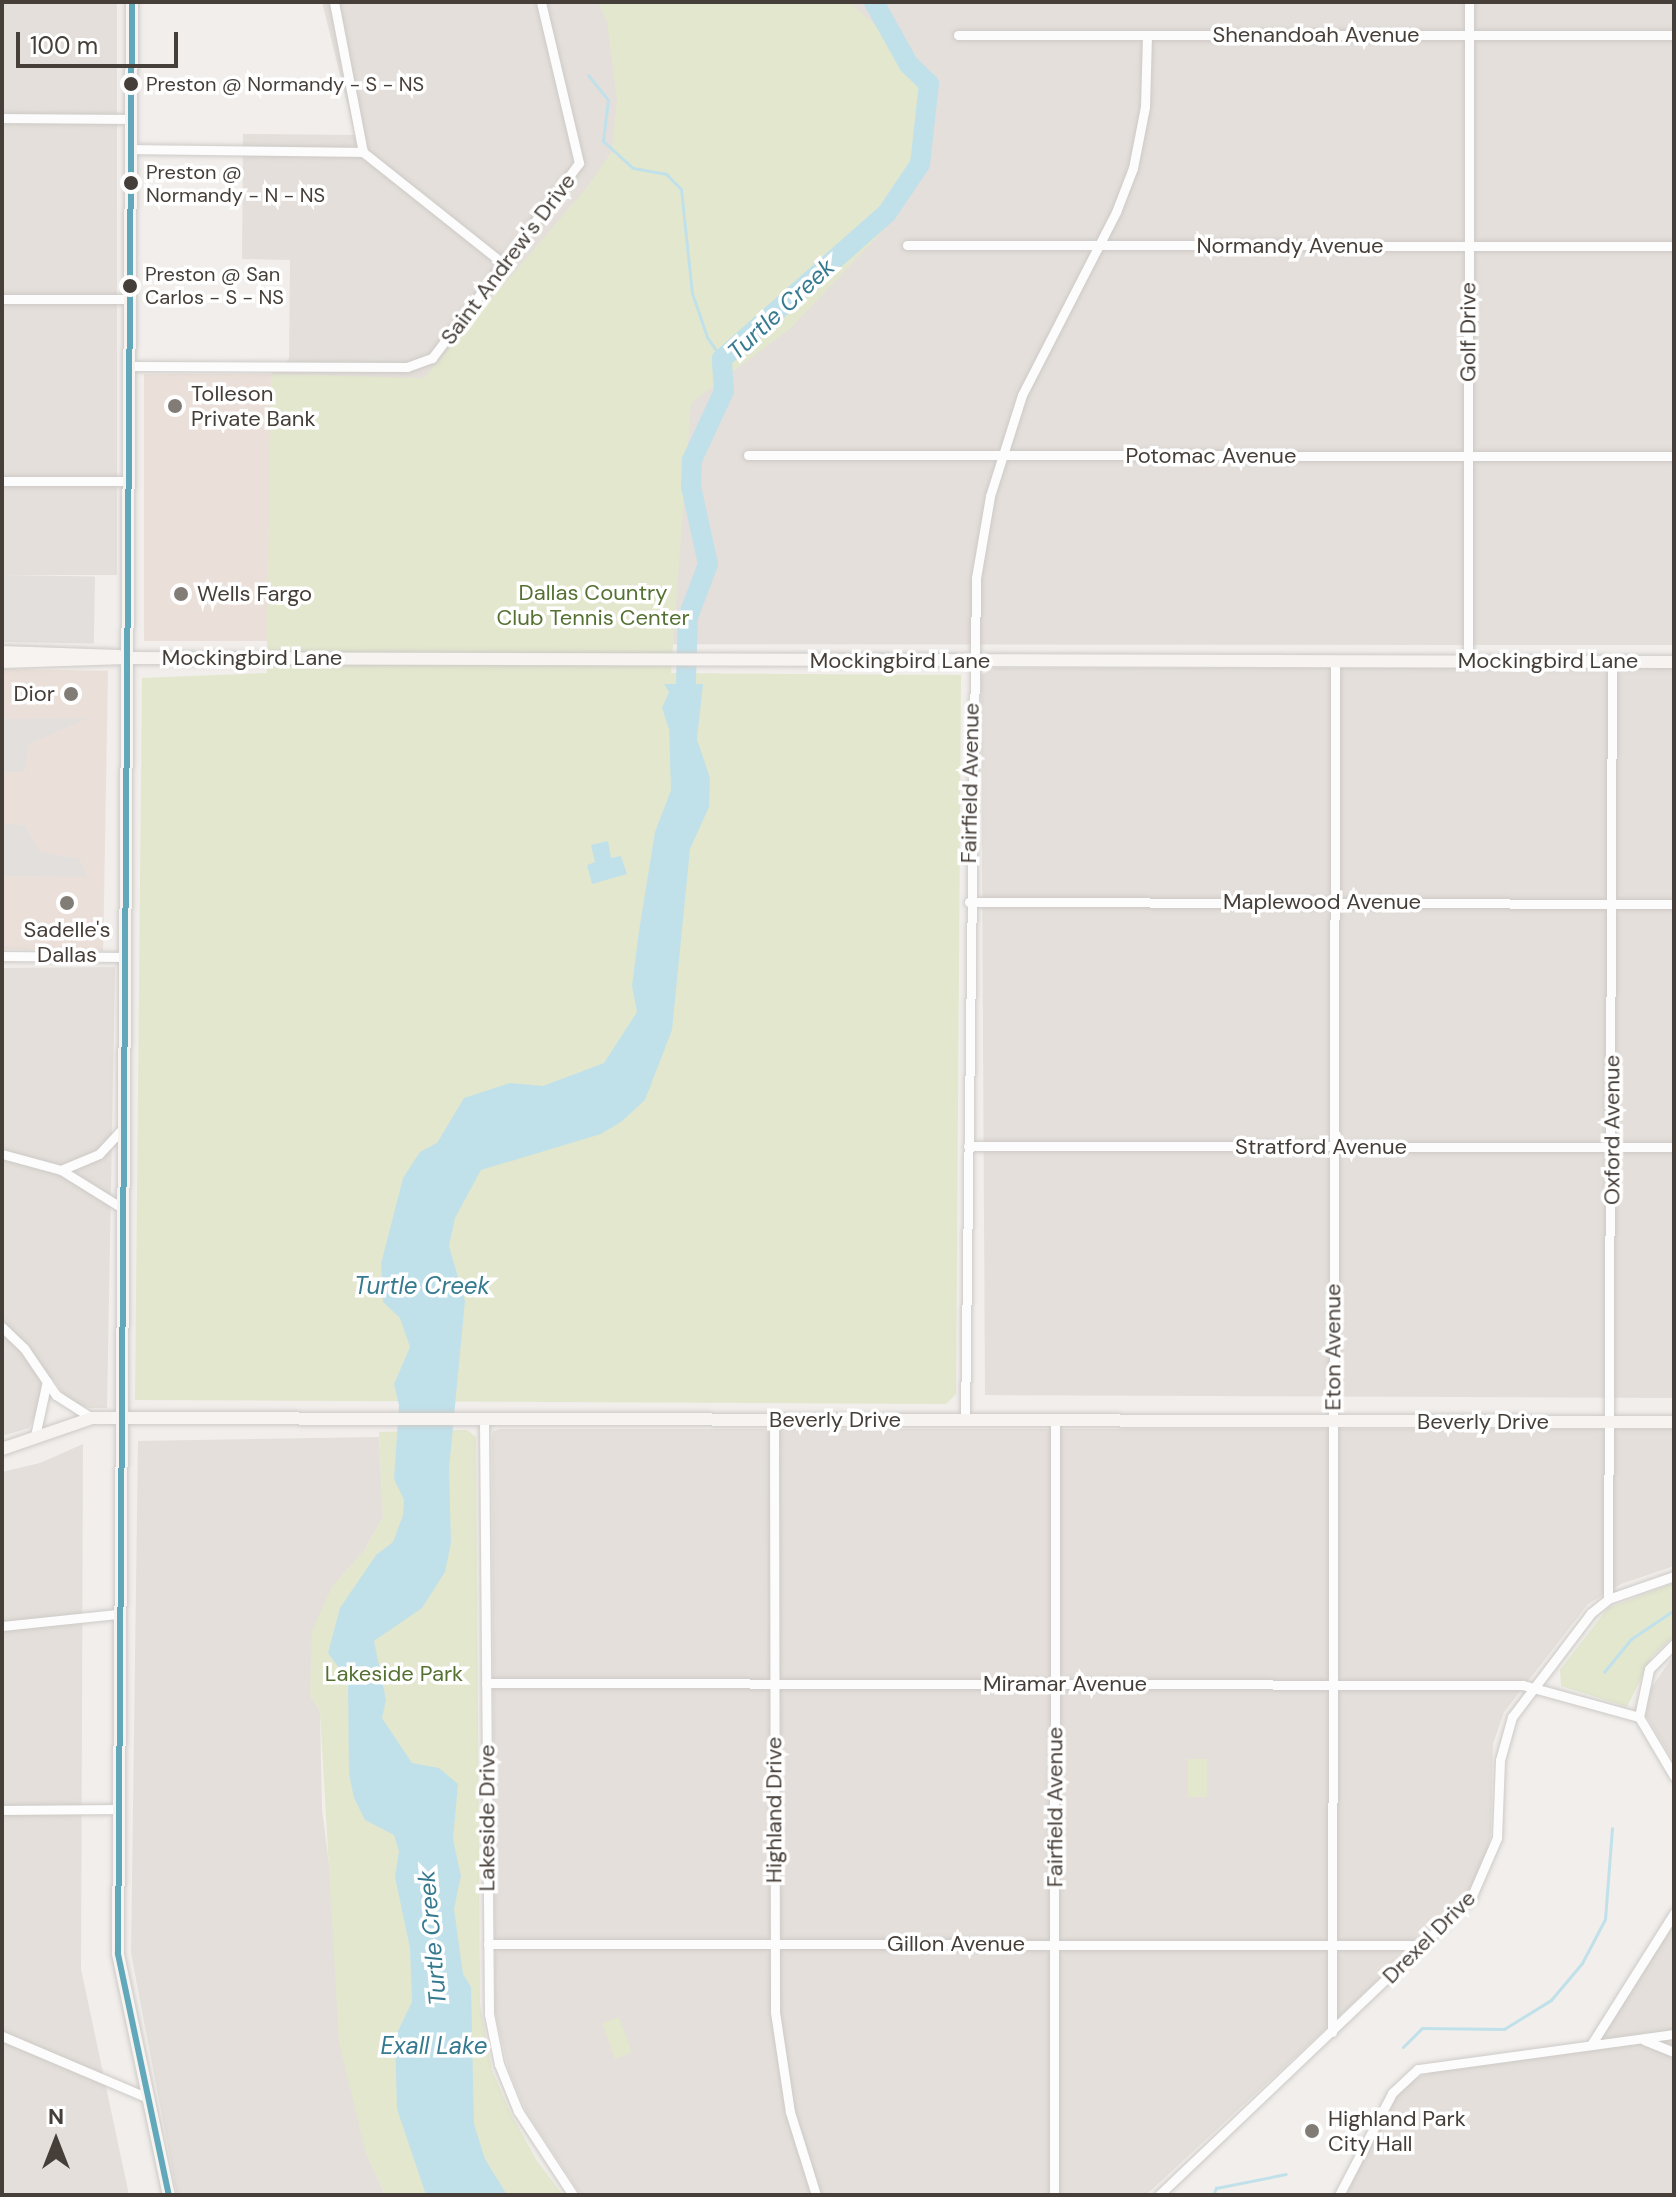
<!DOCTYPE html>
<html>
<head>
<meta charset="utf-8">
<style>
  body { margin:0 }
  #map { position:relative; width:1676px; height:2197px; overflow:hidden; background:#f1eeeb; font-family:"DM Sans",sans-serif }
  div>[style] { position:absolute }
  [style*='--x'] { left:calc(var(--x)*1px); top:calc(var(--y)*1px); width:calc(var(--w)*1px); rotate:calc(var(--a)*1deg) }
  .residential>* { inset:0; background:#e4dfda; transform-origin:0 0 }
  .commercial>* { inset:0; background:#ebe0d9; transform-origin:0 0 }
  .green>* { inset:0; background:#e3e7ce; transform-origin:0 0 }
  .parking>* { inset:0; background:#e2dfdc; transform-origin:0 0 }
  .water>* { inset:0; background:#c1e1ea }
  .stream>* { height:3px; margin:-1.5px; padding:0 1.5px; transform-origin:1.5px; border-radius:1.5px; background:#c1e1ea }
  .river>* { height:20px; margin:-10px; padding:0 10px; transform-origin:10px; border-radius:10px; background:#c1e1ea }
  .roads { filter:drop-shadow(0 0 2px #cdcac7) drop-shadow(0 0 2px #cdcac7) }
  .street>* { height:9px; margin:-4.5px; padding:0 4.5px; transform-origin:4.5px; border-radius:4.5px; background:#fdfcfc }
  .secondary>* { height:12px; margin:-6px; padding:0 6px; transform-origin:6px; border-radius:6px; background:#f6f3f0 }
  .bus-1>* { height:6px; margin:-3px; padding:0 3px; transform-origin:3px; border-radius:3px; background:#62a8bb }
  .dots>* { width:22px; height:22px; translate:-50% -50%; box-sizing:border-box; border:4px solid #fff; border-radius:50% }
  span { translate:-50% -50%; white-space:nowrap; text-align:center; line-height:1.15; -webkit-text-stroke:7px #fff; paint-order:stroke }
  .bus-label { font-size:20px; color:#463e38 }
  .left { translate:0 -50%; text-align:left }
  .street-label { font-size:22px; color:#463e38 }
  .poi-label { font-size:22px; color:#463e38 }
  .right { translate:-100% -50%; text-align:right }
  .park-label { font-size:22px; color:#557132 }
  .water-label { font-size:24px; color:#367a90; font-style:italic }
  .frame { position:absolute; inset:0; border:4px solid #463e38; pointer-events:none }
  .north { position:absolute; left:16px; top:2101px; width:80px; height:80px; -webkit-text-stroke:6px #fff; paint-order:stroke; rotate:0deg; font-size:22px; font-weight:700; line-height:32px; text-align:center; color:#463e38 }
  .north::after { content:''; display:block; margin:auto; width:28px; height:36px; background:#463e38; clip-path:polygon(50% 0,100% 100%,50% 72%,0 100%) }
  .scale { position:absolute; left:16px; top:32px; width:162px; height:36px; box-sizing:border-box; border:4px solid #463e38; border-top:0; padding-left:10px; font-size:24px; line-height:28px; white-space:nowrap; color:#463e38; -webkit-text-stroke:6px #fff; paint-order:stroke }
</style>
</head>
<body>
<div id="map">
  <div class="residential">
    <i style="left:2px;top:2px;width:115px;height:573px"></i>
    <i style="clip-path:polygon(322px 2px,1674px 2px,1674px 645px,267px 644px,271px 374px,289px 359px,290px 260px,242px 259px,243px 134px,355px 135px)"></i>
    <i style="clip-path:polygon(995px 668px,1674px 668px,1674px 1398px,985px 1395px,981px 675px)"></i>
    <i style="clip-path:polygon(115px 967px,107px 1408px,88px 1408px,67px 1399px,54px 1380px,42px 1379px,40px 1404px,29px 1428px,2px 1436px,2px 968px)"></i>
    <i style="clip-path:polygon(501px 1429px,1674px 1429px,1674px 1566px,1621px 1584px,1588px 1604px,1504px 1712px,1493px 1744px,1491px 1832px,1484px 1869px,1458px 1906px,1146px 2195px,581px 2195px,526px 2111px,508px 2068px,495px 2011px,492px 1439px,493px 1431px)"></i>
    <i style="clip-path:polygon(379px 1437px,383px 1517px,364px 1551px,332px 1587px,310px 1695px,320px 1712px,322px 1809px,366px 2153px,385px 2195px,177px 2195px,131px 1953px,138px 1441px)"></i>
    <i style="clip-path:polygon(83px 1444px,81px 1969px,129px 2195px,2px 2195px,2px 1472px,40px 1463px)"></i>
    <i style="clip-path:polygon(1674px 1655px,1674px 1762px,1646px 1715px,1649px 1691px)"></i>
    <i style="clip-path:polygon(1674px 1922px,1674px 2195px,1346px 2195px,1393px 2098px,1407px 2082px,1446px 2066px,1594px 2050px)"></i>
  </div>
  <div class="commercial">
    <i style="left:144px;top:374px;width:127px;height:267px"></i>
    <i style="left:2px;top:669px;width:106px;height:280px;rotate:1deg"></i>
  </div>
  <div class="green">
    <i style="clip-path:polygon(598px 2px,849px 2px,934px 76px,925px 164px,889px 224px,791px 328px,691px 403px,671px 673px,961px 675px,956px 1394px,946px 1404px,135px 1400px,142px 678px,267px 673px,271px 374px,424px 378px,588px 186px,612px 151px,617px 100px,607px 22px)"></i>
    <i style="clip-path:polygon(467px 1430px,476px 1437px,480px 2004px,492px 2070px,510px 2112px,537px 2161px,563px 2195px,385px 2195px,366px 2153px,339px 2042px,320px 1712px,310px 1695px,312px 1631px,332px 1587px,364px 1551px,383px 1517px,379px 1432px)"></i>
    <i style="clip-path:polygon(1674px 1583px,1674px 1636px,1652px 1656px,1627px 1707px,1561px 1686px,1560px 1670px,1608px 1608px)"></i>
    <i style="left:1188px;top:1759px;width:19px;height:38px"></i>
    <i style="left:619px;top:2017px;width:38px;height:18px;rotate:70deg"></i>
  </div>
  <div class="parking">
    <i style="left:2px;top:575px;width:93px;height:67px;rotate:1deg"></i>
    <i style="clip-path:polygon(89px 718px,29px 744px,25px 772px,2px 772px,2px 719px)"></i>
    <i style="clip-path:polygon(2px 824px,25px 825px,40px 852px,80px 859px,87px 877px,2px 876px)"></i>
  </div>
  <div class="water">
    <i style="clip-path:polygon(664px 684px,703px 684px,697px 739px,710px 778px,709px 807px,690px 849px,672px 1030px,645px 1100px,621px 1122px,601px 1134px,481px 1170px,455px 1218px,449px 1246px,465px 1301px,449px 1469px,451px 1543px,445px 1572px,422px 1608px,374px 1641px,386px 1700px,382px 1718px,412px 1763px,439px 1768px,458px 1784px,453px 1839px,461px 1876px,454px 1909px,463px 1974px,471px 1987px,474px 2124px,485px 2159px,507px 2195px,426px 2195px,397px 2109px,395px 2037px,412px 2002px,410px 1948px,395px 1877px,399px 1851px,394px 1835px,365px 1820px,354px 1798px,349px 1774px,348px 1680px,328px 1653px,340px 1608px,376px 1555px,393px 1542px,403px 1515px,404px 1500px,394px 1479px,399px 1405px,394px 1384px,410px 1347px,400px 1318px,383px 1302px,381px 1264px,403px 1178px,420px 1152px,437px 1143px,464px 1098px,510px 1083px,543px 1086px,604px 1063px,637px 1012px,632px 986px,639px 931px,655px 832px,671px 790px,669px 729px,662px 708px,669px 692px)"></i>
    <i style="clip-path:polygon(608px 841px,611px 858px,621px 856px,627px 874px,592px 884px,587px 865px,595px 862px,591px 845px)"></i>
  </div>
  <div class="stream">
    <i style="--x:588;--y:75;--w:32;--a:51"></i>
    <i style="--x:608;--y:100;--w:41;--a:97"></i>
    <i style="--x:603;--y:141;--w:40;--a:42"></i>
    <i style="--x:633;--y:168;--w:34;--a:10"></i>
    <i style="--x:666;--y:174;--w:21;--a:45"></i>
    <i style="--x:681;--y:189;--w:105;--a:84"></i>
    <i style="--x:692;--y:293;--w:46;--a:71.2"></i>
    <i style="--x:707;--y:337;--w:27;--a:56"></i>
    <i style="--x:1604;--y:1672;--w:43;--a:-50.7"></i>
    <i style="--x:1631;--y:1639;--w:52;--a:-34"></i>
    <i style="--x:1403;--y:2047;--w:27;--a:-45"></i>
    <i style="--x:1422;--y:2028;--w:82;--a:0.7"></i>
    <i style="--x:1504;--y:2029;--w:55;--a:-31.7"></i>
    <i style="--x:1551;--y:2000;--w:48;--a:-50"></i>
    <i style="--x:1582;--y:1963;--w:50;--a:-62.4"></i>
    <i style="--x:1605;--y:1919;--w:91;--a:-85.6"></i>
    <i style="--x:1213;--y:2195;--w:8;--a:-67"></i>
    <i style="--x:1216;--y:2188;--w:71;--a:-11.3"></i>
  </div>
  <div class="river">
    <i style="--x:685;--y:711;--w:94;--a:-88.2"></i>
    <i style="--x:688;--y:617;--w:57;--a:-69.3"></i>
    <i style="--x:708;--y:564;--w:79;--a:-102.4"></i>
    <i style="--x:691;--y:487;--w:27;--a:-88"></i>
    <i style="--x:692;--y:460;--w:76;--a:-65.1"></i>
    <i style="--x:724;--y:391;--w:32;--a:-94"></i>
    <i style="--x:722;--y:359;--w:220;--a:-41.5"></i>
    <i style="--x:887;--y:213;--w:59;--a:-56"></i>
    <i style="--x:920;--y:164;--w:81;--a:-83.6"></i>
    <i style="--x:929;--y:84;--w:28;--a:-136"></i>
    <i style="--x:909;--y:65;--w:72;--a:-119.1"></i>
  </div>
  <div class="roads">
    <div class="street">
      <i style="--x:334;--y:2;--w:153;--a:79.1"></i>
      <i style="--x:363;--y:152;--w:181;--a:38.5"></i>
      <i style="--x:958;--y:35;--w:716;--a:0"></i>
      <i style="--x:2;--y:118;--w:129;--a:0.4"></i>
      <i style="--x:130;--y:149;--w:233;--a:0.7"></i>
      <i style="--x:907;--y:245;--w:767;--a:0.07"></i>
      <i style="--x:2;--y:299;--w:127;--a:0"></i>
      <i style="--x:128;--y:366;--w:279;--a:0.2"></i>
      <i style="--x:407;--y:367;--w:27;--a:-20"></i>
      <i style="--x:432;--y:358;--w:244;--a:-53"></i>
      <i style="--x:579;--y:163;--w:165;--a:-103.3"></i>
      <i style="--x:748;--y:455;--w:926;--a:0.06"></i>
      <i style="--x:2;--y:481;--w:125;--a:0"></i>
      <i style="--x:1468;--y:661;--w:659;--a:-89.91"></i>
      <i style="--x:969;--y:902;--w:705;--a:0.16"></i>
      <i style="--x:2;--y:956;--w:120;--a:0.5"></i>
      <i style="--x:968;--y:1146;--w:706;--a:0.08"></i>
      <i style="--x:2;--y:1154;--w:61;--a:15.2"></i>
      <i style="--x:61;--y:1170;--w:72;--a:31.9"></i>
      <i style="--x:61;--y:1170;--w:41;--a:-22.8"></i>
      <i style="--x:99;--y:1154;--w:34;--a:-47"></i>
      <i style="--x:2;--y:1327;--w:30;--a:44"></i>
      <i style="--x:24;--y:1348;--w:57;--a:55.8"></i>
      <i style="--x:56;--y:1395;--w:43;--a:32.6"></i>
      <i style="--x:484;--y:1419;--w:595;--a:89.52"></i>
      <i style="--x:489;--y:2014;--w:51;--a:78.7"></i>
      <i style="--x:499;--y:2064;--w:51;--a:68"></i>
      <i style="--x:518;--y:2111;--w:100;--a:56.8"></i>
      <i style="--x:774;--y:1420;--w:592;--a:89.9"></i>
      <i style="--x:775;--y:2012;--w:101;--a:81.5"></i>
      <i style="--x:790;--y:2112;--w:87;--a:72.6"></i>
      <i style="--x:965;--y:1420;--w:842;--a:-89.25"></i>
      <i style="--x:976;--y:578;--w:83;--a:-80.3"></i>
      <i style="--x:990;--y:496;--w:106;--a:-72.4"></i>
      <i style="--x:1022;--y:395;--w:206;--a:-62.8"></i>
      <i style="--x:1116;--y:212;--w:47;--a:-68.9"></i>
      <i style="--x:1133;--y:168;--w:62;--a:-78.9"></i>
      <i style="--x:1145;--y:107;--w:72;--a:-88.4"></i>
      <i style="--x:35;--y:1436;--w:56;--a:-77.7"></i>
      <i style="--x:1608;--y:1599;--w:937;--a:-89.76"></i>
      <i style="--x:2;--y:1626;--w:116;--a:-6"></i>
      <i style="--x:1674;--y:1644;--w:35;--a:135"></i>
      <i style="--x:1649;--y:1669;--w:49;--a:101.8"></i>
      <i style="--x:1639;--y:1717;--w:69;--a:59.3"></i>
      <i style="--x:486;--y:1683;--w:1037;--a:0.11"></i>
      <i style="--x:1523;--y:1685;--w:120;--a:15.4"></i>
      <i style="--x:2;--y:1810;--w:115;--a:-0.5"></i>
      <i style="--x:488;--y:1944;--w:936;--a:0.06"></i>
      <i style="--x:1332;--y:2032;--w:1371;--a:-89.87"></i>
      <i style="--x:2;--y:2036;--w:159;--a:23"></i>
      <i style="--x:1644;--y:2040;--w:32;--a:22"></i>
      <i style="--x:1591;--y:2045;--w:156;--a:-57.8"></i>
      <i style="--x:1054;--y:2195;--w:775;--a:-89.93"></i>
      <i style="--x:1159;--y:2195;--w:431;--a:-43.6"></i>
      <i style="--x:1471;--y:1898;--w:65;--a:-66.6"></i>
      <i style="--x:1497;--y:1838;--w:78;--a:-87.8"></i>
      <i style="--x:1500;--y:1760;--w:45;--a:-74.4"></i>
      <i style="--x:1512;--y:1717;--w:131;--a:-52.8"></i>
      <i style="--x:1591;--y:1613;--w:22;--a:-39"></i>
      <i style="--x:1608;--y:1599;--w:70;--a:-19.2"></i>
      <i style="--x:1339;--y:2195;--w:115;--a:-62.5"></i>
      <i style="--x:1392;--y:2093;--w:35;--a:-43"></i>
      <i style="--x:1418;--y:2069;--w:258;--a:-7.8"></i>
    </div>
    <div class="secondary">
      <i style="--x:132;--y:2;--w:1952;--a:90.41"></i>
      <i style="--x:118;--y:1954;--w:246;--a:78.1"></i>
      <i style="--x:2;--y:652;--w:117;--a:2"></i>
      <i style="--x:2;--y:662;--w:124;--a:-1.8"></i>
      <i style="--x:126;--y:658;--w:1548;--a:0.15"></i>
      <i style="--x:2;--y:1449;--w:95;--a:-19"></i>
      <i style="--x:92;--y:1418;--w:1582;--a:0.14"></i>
    </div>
  </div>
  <div class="bus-1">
    <i style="--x:132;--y:2;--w:1952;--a:90.41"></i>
    <i style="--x:118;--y:1954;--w:246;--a:78.1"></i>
  </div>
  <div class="dots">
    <i style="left:131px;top:84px;background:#463e38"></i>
    <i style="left:131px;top:183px;background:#463e38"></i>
    <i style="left:130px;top:286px;background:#463e38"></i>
    <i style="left:175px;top:406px;background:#827c77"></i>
    <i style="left:181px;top:594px;background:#827c77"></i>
    <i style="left:71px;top:694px;background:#827c77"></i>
    <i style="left:67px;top:903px;background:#827c77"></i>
    <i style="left:1312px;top:2131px;background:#827c77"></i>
  </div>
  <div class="bus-label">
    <span class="left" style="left:146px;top:84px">Preston @ Normandy - S - NS</span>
    <span class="left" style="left:146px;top:184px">Preston @<br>Normandy - N - NS</span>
    <span class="left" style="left:145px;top:286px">Preston @ San<br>Carlos - S - NS</span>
  </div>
  <div class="street-label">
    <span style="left:1316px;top:35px">Shenandoah Avenue</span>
    <span style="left:1290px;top:246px">Normandy Avenue</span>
    <span style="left:508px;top:259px;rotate:-53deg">Saint Andrew's Drive</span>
    <span style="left:1468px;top:332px;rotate:-90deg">Golf Drive</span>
    <span style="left:1211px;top:456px">Potomac Avenue</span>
    <span style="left:252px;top:658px">Mockingbird Lane</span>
    <span style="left:900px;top:661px">Mockingbird Lane</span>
    <span style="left:1548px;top:661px">Mockingbird Lane</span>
    <span style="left:970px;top:783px;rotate:-89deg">Fairfield Avenue</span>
    <span style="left:1322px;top:902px">Maplewood Avenue</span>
    <span style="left:1612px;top:1130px;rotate:-90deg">Oxford Avenue</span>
    <span style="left:1321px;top:1147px">Stratford Avenue</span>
    <span style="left:1333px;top:1347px;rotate:-90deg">Eton Avenue</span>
    <span style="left:835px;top:1420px">Beverly Drive</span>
    <span style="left:1483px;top:1422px">Beverly Drive</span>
    <span style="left:1065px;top:1684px">Miramar Avenue</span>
    <span style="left:1055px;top:1807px;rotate:-90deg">Fairfield Avenue</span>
    <span style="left:774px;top:1810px;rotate:-90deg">Highland Drive</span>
    <span style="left:487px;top:1818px;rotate:-90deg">Lakeside Drive</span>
    <span style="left:1429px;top:1937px;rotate:-45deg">Drexel Drive</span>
    <span style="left:956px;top:1944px">Gillon Avenue</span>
  </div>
  <div class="poi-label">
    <span class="left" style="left:191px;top:406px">Tolleson<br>Private Bank</span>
    <span class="left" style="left:197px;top:594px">Wells Fargo</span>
    <span class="right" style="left:55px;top:694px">Dior</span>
    <span style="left:67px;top:942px">Sadelle's<br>Dallas</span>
    <span class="left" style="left:1328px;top:2131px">Highland Park<br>City Hall</span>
  </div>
  <div class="park-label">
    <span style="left:593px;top:605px">Dallas Country<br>Club Tennis Center</span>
    <span style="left:394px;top:1674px">Lakeside Park</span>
  </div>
  <div class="water-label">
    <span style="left:781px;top:309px;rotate:-43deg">Turtle Creek</span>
    <span style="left:422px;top:1286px">Turtle Creek</span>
    <span style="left:432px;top:1938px;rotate:-95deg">Turtle Creek</span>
    <span style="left:434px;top:2046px">Exall Lake</span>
  </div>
  <div class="frame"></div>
  <div class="north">N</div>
  <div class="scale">100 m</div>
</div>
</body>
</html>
